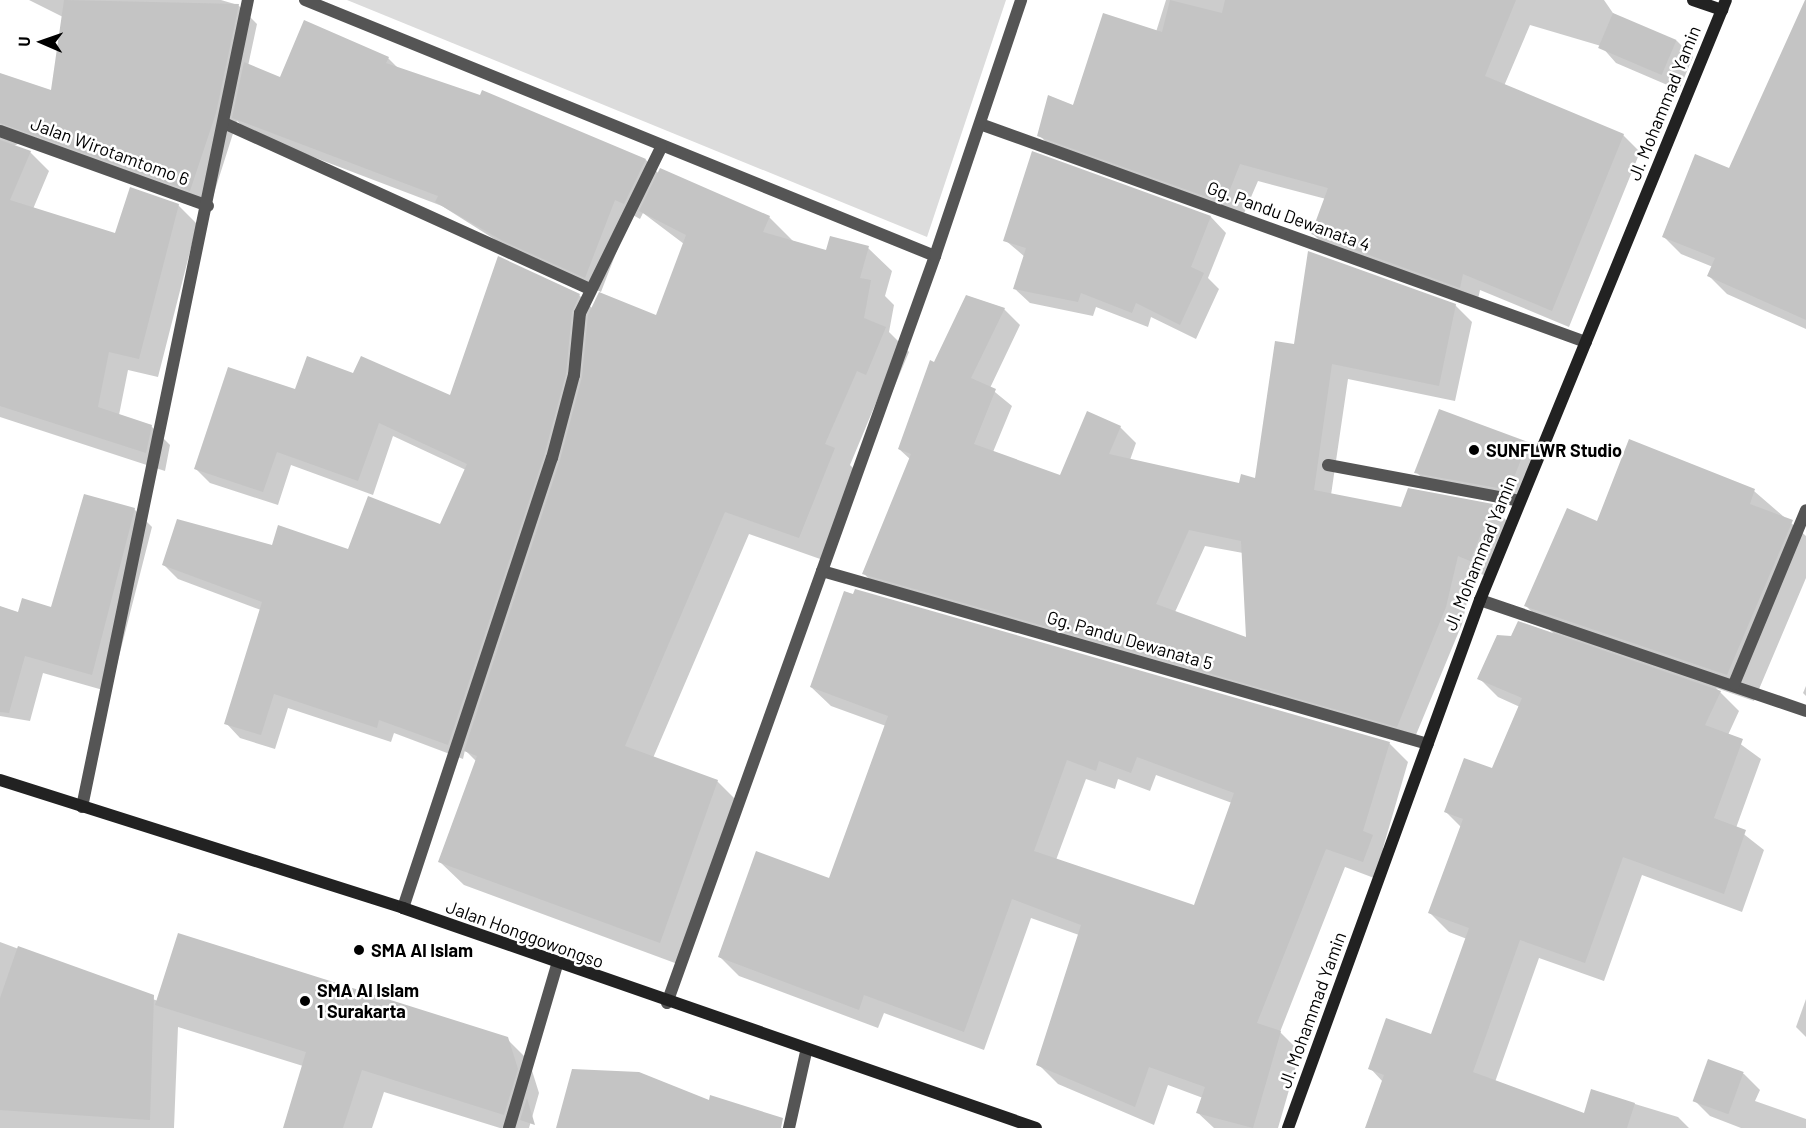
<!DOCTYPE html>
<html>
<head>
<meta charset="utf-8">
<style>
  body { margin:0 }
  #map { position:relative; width:1806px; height:1128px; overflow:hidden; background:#fff; font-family:Barlow,sans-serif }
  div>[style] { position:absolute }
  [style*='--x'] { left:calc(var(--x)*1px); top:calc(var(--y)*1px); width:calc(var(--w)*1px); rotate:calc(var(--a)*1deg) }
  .green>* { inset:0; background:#dcdcdc }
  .shadow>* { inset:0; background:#0003 }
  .building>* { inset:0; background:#c4c4c4; transform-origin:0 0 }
  .lane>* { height:12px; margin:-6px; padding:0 6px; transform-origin:6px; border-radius:6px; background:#555 }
  .street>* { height:12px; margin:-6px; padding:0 6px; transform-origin:6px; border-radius:6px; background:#555 }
  .secondary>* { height:12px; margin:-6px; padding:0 6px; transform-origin:6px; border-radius:6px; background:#222 }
  .dots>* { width:16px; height:16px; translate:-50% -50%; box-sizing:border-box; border:3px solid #fff; border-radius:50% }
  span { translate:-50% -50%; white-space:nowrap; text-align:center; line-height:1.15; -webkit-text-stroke:5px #fff; paint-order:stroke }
  .street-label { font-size:18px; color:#000 }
  .poi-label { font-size:18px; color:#000; font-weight:700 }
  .left { translate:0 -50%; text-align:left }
  .north { position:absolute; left:12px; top:12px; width:60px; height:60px; -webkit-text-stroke:4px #fff; paint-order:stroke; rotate:272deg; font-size:16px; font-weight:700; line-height:24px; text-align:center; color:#000 }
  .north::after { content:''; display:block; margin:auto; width:21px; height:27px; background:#000; clip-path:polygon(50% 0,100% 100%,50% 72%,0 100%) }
</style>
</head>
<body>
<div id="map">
  <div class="green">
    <i style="clip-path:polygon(347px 0,1006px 0,927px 237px)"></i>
  </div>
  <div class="shadow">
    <i style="clip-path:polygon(29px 0,221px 0,238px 5px,257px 24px,248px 66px,281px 79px,388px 58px,398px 68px,481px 97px,483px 92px,646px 160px,659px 174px,769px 217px,793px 241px,827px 252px,868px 248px,892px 271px,885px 296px,894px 305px,889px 332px,909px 352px,890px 397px,880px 393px,850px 465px,858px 473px,823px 560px,749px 534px,653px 758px,717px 781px,741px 805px,683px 966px,464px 885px,440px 862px,476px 761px,465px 750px,463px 759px,394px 733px,391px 742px,288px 708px,275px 749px,240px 738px,226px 723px,261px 610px,178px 579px,164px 565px,273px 547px,349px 550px,441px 525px,466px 470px,393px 436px,373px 495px,291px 465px,278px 505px,210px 483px,196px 469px,296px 391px,354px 375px,451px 397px,579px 295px,593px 309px,657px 317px,684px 244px,643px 213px,640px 219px,631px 214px,601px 292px,521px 256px,442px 206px,250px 133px,237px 121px,209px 209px,23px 141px,14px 146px,30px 152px,49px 171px,33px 209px,116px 235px,178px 205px,197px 224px,158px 377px,128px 370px,119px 415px,151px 426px,170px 445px,165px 471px,0 417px,0 74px,53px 92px,63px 17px)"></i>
    <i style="clip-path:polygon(1166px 0,1604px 0,1615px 16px,1677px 41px,1693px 57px,1679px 90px,1616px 63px,1601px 46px,1530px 25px,1504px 86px,1623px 135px,1640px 152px,1569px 327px,1480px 290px,1477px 304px,1330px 251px,1313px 234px,1326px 199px,1258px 181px,1242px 218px,1056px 152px,1039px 135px,1156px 32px)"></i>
    <i style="clip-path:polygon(1806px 55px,1806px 329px,1727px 294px,1709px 276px,1713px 267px,1681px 254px,1663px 236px,1730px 170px)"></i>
    <i style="clip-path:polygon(1033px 153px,1211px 217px,1226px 233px,1208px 278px,1219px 289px,1196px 339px,1151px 317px,1148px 327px,1096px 307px,1093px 316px,1030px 303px,1014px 288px,1025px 257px,1005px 240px)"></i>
    <i style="clip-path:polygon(evenodd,1455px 305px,1472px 322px,1455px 401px,1348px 379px,1331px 495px,1402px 508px,1492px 506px,1508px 522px,1486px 576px,1474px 571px,1462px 624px,1413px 742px,880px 589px,863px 573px,911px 460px,899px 449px,935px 364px,1004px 309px,1020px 325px,990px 388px,1012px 406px,993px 452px,1060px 477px,1120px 427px,1136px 443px,1130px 460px,1240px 485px,1256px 480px,1295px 345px,1455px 305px,1205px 546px,1243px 553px,1248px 639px,1175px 612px,1205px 546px)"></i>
    <i style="clip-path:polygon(1527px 443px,1543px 459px,1524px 506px,1432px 488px,1416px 472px)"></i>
    <i style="clip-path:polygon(1754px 491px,1806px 536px,1806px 578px,1754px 701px,1716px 688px,1739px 711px,1728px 735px,1761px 759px,1736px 828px,1764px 850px,1742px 912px,1642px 875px,1604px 981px,1539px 958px,1495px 1082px,1585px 1115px,1592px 1091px,1678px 1117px,1689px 1128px,1367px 1128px,1383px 1082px,1370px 1068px,1432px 1036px,1467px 939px,1449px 932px,1430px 913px,1461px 827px,1446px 812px,1493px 770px,1520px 707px,1498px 697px,1479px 678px,1556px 636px,1526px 606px,1598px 523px)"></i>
    <i style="clip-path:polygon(134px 509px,152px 527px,110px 692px,43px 673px,30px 721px,0 716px,0 608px,19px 614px,52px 608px)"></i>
    <i style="clip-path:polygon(1806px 686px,1806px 696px,1803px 693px)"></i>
    <i style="clip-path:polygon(evenodd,811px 687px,1389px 743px,1408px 762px,1383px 848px,1391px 856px,1382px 881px,1345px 867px,1280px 1032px,1300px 1052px,1278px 1128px,1214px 1128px,1198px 1113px,1203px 1098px,1168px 1085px,1154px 1125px,1058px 1084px,1038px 1064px,1079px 935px,1031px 918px,984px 1050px,884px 1013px,878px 1028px,739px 976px,720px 957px,830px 880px,886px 726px,831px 706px,811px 687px,1156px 775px,1232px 803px,1195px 907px,1056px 860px,1086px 779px,1115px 789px,1118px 779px,1150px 791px,1156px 775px)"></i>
    <i style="clip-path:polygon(0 942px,158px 1001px,507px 1039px,529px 1061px,539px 1093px,529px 1128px,500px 1128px,384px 1092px,372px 1128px,284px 1128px,303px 1066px,178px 1027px,174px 1128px,0 1128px)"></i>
    <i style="clip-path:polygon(1806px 999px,1806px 1037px,1796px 1027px)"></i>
    <i style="clip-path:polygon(1708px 1061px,1744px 1074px,1760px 1090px,1755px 1101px,1806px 1119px,1806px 1128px,1741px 1128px,1710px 1116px,1694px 1100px)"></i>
  </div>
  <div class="building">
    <i style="clip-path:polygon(64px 0,239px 4px,216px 113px,190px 191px,0 123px,0 73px,51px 90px)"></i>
    <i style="clip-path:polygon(1170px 0,1222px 13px,1225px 0,1516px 0,1485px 76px,1624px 134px,1552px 311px,1463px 274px,1460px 288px,1311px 234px,1328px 188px,1240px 164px,1225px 202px,1218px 201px,1037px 136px,1048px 95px,1073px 105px,1103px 13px,1162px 32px)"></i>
    <i style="clip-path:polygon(1805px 0,1806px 0,1806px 320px,1707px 276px,1715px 258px,1662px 237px,1695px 154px,1729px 168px)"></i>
    <i style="left:1613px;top:13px;width:69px;height:38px;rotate:23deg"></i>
    <i style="clip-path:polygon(304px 20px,389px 57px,386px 63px,480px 95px,482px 90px,646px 159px,624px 204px,615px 200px,585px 278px,503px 241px,435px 202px,438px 196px,232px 118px,244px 62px,280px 77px)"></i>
    <i style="clip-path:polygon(0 140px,31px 151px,10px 200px,115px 233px,130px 187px,179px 204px,139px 359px,109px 352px,98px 407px,152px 425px,146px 453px,0 406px)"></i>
    <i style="clip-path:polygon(1032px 151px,1211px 216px,1191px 267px,1204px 273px,1180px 325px,1136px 303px,1132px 313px,1081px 293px,1078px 302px,1013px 289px,1026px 248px,1003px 241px)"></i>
    <i style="clip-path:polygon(660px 168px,770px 216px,763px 232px,826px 250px,830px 236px,869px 246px,860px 278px,871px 280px,864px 318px,886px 327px,866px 375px,857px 371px,825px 444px,835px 448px,799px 538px,725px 512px,625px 746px,718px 780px,660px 943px,438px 862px,477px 756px,464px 751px,560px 460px,582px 377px,588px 315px,599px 292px,656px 315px,686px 235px,639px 211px)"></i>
    <i style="clip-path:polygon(evenodd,1308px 251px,1456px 304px,1439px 386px,1332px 364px,1314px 490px,1401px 507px,1408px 488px,1493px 504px,1470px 561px,1458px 556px,1446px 607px,1397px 727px,862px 574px,911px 454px,898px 449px,930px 360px,934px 362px,966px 295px,1005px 308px,971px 378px,996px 389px,974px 444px,1060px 475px,1087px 411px,1121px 426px,1109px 454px,1239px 483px,1241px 474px,1255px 478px,1275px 341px,1294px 344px,1308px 251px,1189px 530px,1241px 541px,1246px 637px,1156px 604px,1189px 530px)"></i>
    <i style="clip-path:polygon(498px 256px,580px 294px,572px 312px,566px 374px,544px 456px,448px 745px,379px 720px,377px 728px,274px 694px,261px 735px,224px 724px,262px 602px,162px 565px,177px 519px,272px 545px,278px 525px,348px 549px,368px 496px,440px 524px,467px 464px,379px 423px,358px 481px,277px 452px,263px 492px,194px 469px,228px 367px,295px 389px,307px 356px,353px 373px,361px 356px,450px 395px)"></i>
    <i style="clip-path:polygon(1439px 409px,1528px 442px,1509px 490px,1414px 473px)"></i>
    <i style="clip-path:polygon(1629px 439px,1755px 489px,1750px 504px,1793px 520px,1727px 675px,1524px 606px,1567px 508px,1597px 521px)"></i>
    <i style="clip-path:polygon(84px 494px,135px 508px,92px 675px,25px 656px,9px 713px,0 712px,0 606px,18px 612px,22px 598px,51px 607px)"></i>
    <i style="clip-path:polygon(evenodd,855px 589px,1390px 742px,1363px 831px,1373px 835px,1363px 862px,1326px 849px,1257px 1023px,1281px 1031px,1253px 1128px,1196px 1113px,1205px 1087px,1149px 1067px,1135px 1107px,1036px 1065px,1081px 925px,1012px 899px,964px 1032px,864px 995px,859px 1010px,718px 957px,756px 851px,829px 878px,888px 716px,810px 687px,844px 591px,853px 594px,855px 589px,1137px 757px,1234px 793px,1194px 905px,1034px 851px,1067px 760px,1096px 771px,1099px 761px,1131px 773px,1137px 757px)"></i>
    <i style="clip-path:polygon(1518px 621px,1721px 691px,1705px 725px,1743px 739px,1714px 818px,1746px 830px,1724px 894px,1623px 857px,1585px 963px,1520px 940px,1473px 1072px,1584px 1113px,1591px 1089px,1635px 1103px,1627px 1128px,1365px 1128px,1384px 1075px,1368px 1069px,1386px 1018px,1431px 1034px,1469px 928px,1428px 913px,1463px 819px,1444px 812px,1464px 758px,1492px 768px,1522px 698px,1477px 679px,1497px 635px,1511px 636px)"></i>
    <i style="clip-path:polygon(178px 933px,508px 1037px,518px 1069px,504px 1115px,362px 1070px,343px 1128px,283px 1128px,306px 1052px,155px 1005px)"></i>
    <i style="clip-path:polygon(18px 946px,154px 995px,150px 1120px,0 1110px,0 998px)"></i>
    <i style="left:1708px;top:1059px;width:38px;height:45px;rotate:20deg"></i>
    <i style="clip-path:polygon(572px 1069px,639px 1072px,709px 1100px,710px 1095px,783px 1118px,781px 1128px,556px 1128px)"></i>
    <i style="clip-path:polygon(527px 1098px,535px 1125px,520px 1120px)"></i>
  </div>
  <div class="lane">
    <i style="--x:1328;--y:465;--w:195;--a:10.6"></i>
  </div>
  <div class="street">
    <i style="--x:305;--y:0;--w:680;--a:22.11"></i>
    <i style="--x:226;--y:124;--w:400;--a:24.4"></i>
    <i style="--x:980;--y:124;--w:644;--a:19.79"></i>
    <i style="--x:0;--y:131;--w:221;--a:19.8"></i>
    <i style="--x:822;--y:571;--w:630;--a:15.93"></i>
    <i style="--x:1480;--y:600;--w:344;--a:18.8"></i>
    <i style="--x:1734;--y:684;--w:188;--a:-67.5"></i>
    <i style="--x:82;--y:807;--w:824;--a:-78.38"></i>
    <i style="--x:403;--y:908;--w:474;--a:-71.7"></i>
    <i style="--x:552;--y:458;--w:86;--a:-75.2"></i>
    <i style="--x:574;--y:375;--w:62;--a:-84.5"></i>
    <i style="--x:580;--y:313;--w:184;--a:-63.9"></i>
    <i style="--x:667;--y:1003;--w:794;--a:-70.26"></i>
    <i style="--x:935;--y:256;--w:270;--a:-71.4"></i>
    <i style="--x:509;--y:1128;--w:170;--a:-73.6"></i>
    <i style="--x:789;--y:1128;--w:78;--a:-77.4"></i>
  </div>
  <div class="secondary">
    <i style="--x:1693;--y:0;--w:31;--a:19"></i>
    <i style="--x:0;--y:780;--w:423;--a:17.6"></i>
    <i style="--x:403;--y:908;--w:670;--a:19.16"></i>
    <i style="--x:1288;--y:1128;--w:562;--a:-70.02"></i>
    <i style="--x:1480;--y:600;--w:648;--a:-67.71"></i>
  </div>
  <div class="dots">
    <i style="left:1474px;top:450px;background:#000"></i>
    <i style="left:359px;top:950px;background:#000"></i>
    <i style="left:305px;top:1001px;background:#000"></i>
  </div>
  <div class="street-label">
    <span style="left:1664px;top:103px;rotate:-68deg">Jl. Mohammad Yamin</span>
    <span style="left:110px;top:151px;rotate:20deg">Jalan Wirotamtomo 6</span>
    <span style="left:1289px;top:216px;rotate:20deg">Gg. Pandu Dewanata 4</span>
    <span style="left:1480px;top:553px;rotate:-68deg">Jl. Mohammad Yamin</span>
    <span style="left:1130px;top:640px;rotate:16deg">Gg. Pandu Dewanata 5</span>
    <span style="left:525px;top:934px;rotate:20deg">Jalan Honggowongso</span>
    <span style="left:1312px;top:1010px;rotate:-70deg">Jl. Mohammad Yamin</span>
  </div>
  <div class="poi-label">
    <span class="left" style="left:1486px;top:450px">SUNFLWR Studio</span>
    <span class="left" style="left:371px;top:950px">SMA Al Islam</span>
    <span class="left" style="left:317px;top:1001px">SMA Al Islam<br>1 Surakarta</span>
  </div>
  <div class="north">U</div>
</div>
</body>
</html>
